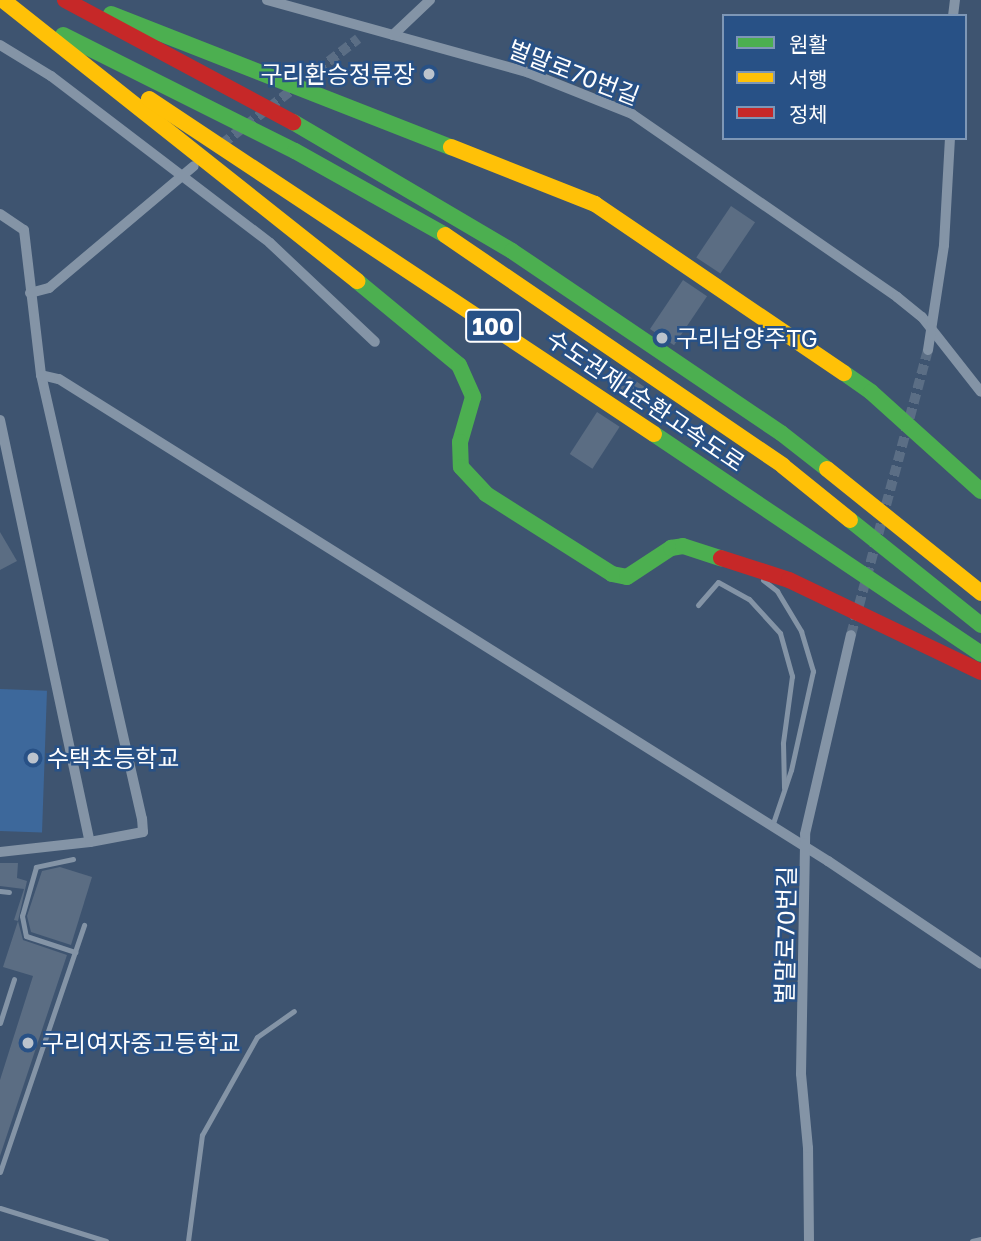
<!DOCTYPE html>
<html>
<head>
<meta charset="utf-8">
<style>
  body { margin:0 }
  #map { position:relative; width:981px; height:1241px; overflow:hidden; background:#3e5470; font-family:"Golos Text","Noto Sans KR",sans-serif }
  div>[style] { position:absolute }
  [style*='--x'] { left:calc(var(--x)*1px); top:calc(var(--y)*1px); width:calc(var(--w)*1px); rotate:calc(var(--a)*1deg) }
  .green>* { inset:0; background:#3d689b; transform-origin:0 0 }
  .building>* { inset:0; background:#5b6d83; transform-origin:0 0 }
  .street-tunnel>* { height:10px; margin-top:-5px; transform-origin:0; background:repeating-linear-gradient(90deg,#5b6e85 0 10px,transparent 0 15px) }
  .lane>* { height:5px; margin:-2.5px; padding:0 2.5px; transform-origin:2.5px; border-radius:2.5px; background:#8494a6 }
  .street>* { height:10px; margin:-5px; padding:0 5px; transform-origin:5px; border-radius:5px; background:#8494a6 }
  .fast>* { height:16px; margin:-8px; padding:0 8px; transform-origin:8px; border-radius:8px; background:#4caf50 }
  .slow>* { height:16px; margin:-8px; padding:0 8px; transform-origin:8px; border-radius:8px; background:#ffc107 }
  .jam>* { height:16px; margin:-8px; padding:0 8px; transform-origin:8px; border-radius:8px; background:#c62828 }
  .dots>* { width:19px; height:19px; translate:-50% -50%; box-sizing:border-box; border:4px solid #285186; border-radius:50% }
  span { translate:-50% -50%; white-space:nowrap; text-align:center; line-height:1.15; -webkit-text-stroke:5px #285186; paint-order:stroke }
  .shield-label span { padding:2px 5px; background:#285186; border:2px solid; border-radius:5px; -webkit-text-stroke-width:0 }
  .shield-label { font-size:23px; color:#fff; font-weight:700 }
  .street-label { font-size:24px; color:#fff }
  .poi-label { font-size:24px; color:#fff }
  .right { translate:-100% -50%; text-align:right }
  .left { translate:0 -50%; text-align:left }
  .legend { position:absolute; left:722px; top:14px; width:245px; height:126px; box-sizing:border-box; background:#285186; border:2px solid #7e97b6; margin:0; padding:9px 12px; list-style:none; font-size:21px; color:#fff }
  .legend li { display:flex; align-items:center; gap:14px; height:35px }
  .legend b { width:35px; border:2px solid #7e97b6 }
</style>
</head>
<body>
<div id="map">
  <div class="green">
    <i style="left:0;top:689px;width:47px;height:142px;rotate:2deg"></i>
  </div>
  <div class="building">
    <i style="left:731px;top:206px;width:29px;height:62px;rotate:34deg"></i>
    <i style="left:683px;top:280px;width:29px;height:59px;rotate:34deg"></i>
    <i style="left:623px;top:372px;width:28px;height:21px;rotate:35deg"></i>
    <i style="left:597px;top:412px;width:27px;height:50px;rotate:33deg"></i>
    <i style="clip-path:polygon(0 532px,17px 561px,0 570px)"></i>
    <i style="clip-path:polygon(0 863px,18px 863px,17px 878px,27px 881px,18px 921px,14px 920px,24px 889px,0 886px)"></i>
    <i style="clip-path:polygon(60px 867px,92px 877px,71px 945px,31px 932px,27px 916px,42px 871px)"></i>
    <i style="clip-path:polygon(18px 921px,23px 940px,67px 955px,0 1156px,0 1080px,33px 976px,3px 967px)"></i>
  </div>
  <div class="street-tunnel">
    <i style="--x:222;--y:144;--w:172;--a:-37.7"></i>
    <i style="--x:851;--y:635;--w:295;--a:-74.9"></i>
  </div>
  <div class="lane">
    <i style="--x:763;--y:580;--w:18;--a:38"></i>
    <i style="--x:777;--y:591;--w:47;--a:59"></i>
    <i style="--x:801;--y:631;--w:42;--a:73.3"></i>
    <i style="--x:813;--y:671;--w:101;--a:102.5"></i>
    <i style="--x:791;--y:770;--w:59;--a:108.7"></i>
    <i style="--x:698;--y:605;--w:30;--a:-49"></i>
    <i style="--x:718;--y:582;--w:35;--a:29"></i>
    <i style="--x:749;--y:599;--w:46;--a:47.6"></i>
    <i style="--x:780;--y:633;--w:45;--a:74.4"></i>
    <i style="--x:792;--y:676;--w:68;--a:97.7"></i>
    <i style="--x:783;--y:743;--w:45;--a:88.7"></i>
    <i style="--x:73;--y:859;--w:38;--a:168"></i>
    <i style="--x:36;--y:867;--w:51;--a:105.9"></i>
    <i style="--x:22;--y:916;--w:20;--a:79"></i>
    <i style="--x:26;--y:936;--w:52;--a:18.1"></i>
    <i style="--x:0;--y:891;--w:9;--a:6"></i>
    <i style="--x:0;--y:1023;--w:46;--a:-72.3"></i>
    <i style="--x:0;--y:1172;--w:261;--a:-71.2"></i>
    <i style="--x:0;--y:1208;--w:111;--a:17.3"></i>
    <i style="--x:188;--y:1241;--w:107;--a:-82.5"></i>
    <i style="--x:202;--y:1135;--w:112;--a:-60.7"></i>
    <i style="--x:257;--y:1037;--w:45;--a:-35.1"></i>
    <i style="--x:972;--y:1241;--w:9;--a:-13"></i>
  </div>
  <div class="street">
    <i style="--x:267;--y:0;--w:270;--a:15.5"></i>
    <i style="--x:527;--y:72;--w:113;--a:21.8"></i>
    <i style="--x:632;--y:114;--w:322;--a:34.6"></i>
    <i style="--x:897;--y:297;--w:32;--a:39"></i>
    <i style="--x:922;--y:317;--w:95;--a:51.8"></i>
    <i style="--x:953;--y:16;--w:16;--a:-83"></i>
    <i style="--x:393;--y:35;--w:51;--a:-43.4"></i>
    <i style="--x:0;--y:45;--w:60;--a:31.3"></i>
    <i style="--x:51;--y:76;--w:275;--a:37.3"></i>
    <i style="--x:270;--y:243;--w:144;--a:43.3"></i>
    <i style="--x:0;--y:214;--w:29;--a:34"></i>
    <i style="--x:24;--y:230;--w:146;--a:83.3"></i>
    <i style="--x:30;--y:293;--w:20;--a:-15"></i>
    <i style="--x:49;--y:288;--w:189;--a:-40.1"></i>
    <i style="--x:928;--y:350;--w:106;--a:-81.3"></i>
    <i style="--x:944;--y:245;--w:107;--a:-86.8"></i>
    <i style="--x:0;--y:420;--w:431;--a:78"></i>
    <i style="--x:90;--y:842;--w:91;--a:173.7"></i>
    <i style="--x:90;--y:842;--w:54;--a:-10.7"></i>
    <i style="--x:143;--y:832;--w:13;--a:-94"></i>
    <i style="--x:142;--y:819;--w:455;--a:-102.8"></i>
    <i style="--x:41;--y:375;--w:18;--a:13"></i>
    <i style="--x:59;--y:379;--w:908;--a:32.08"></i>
    <i style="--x:828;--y:861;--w:184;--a:33.9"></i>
    <i style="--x:809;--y:1241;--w:93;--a:-90.6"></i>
    <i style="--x:808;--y:1148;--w:74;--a:-95.4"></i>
    <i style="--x:801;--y:1074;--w:240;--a:-89"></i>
    <i style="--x:805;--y:834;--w:204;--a:-77"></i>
  </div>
  <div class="fast">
    <i style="--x:111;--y:14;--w:365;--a:21.4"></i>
    <i style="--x:63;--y:35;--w:259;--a:26.6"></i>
    <i style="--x:295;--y:151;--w:172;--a:29.2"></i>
    <i style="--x:293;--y:122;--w:254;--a:30.5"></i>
    <i style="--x:512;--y:251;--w:325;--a:34.1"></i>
    <i style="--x:781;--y:433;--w:58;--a:38"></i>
    <i style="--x:357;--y:281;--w:132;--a:39.5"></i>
    <i style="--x:459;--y:365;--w:35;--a:66"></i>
    <i style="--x:473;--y:397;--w:47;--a:106.1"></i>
    <i style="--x:460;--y:442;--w:25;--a:88"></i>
    <i style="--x:461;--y:467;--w:37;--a:47"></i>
    <i style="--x:486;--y:494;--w:149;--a:32.4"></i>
    <i style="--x:612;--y:574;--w:15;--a:11"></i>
    <i style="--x:627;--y:577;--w:53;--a:-33.4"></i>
    <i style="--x:671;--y:548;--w:12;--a:-9"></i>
    <i style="--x:683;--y:546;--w:40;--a:18"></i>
    <i style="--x:844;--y:373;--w:33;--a:35"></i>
    <i style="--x:871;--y:392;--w:148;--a:42"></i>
    <i style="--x:654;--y:434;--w:394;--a:33.9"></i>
    <i style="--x:850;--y:520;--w:168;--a:38.7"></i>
  </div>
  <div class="slow">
    <i style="--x:4;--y:1;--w:451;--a:38.4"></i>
    <i style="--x:149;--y:99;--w:606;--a:33.56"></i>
    <i style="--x:451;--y:147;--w:155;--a:21.6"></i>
    <i style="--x:595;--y:204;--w:301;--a:34.2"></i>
    <i style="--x:445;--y:235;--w:409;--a:34.3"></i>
    <i style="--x:783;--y:466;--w:86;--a:38.9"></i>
    <i style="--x:827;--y:469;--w:198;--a:38.8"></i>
  </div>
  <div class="jam">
    <i style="--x:65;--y:0;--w:259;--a:28.2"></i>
    <i style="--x:721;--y:558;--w:71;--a:17.9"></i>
    <i style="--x:789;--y:580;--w:213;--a:25.6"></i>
  </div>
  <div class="dots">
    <i style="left:429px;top:74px;background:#bbc3cd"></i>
    <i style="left:662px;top:338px;background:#bbc3cd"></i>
    <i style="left:33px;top:758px;background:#bbc3cd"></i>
    <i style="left:28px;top:1043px;background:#bbc3cd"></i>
  </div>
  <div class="shield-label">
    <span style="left:493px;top:326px">100</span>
  </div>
  <div class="street-label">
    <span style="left:574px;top:72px;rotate:21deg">벌말로70번길</span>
    <span style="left:646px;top:400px;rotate:34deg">수도권제1순환고속도로</span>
    <span style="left:785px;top:935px;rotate:-89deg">벌말로70번길</span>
  </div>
  <div class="poi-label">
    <span class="right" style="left:415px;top:74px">구리환승정류장</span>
    <span class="left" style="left:676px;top:338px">구리남양주TG</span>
    <span class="left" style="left:47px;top:758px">수택초등학교</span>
    <span class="left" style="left:42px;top:1043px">구리여자중고등학교</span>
  </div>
  <ul class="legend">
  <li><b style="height:9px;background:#4caf50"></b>원활</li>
  <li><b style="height:9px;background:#ffc107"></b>서행</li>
  <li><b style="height:9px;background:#c62828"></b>정체</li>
  </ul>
</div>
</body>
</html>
